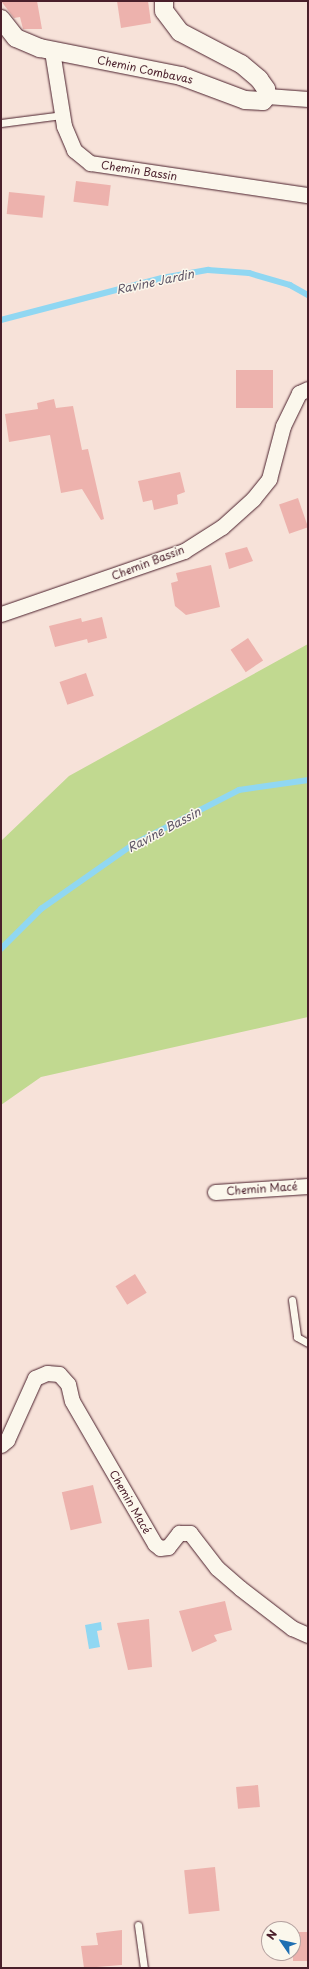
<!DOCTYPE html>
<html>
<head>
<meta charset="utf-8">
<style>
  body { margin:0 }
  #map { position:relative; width:309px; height:1969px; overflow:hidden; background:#f7e2d9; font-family:"Playpen Sans",sans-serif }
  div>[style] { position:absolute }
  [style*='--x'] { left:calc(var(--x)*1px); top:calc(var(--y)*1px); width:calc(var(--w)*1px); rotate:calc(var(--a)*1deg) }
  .green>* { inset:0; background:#c1d990 }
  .water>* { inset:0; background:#90d7f2 }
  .stream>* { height:5.5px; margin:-2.75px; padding:0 2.75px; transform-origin:2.75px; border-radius:2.75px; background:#90d7f2 }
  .building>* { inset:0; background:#edb2ad; transform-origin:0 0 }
  .roads { filter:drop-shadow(0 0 1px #4a1f2b) drop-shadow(0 0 1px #4a1f2b) }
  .service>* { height:7px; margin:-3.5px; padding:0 3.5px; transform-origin:3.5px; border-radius:3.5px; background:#fbf7ec }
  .minor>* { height:15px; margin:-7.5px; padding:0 7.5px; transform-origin:7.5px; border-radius:7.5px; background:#fbf7ec }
  .tertiary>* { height:18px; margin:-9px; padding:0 9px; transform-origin:9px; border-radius:9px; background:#fbf7ec }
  span { translate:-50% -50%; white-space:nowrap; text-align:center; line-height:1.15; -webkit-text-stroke:3px #fbf7ec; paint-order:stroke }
  .street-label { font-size:11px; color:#4a1f2b }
  .water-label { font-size:12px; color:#5f5667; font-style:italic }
  .frame { position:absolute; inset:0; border:2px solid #4a1f2b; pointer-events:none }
  .north { position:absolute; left:261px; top:1921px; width:40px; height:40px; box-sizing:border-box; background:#fbf7ec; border:1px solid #b4a19f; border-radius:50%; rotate:304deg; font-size:11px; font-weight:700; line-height:16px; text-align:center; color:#4a1f2b }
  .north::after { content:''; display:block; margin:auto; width:14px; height:18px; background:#1f6fb2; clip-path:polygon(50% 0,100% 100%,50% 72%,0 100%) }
</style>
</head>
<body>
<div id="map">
  <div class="green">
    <i style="clip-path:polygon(308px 644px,308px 1017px,41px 1077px,1px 1105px,1px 841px,69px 776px)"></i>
  </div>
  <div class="water">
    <i style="clip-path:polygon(101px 1622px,102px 1630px,97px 1631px,100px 1647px,89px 1649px,85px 1625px)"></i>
  </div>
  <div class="stream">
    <i style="--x:1;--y:320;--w:166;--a:-14.6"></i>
    <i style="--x:162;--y:278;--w:47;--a:-9.9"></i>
    <i style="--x:208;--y:270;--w:41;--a:4.2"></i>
    <i style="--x:249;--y:273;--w:43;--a:16.3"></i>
    <i style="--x:290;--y:285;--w:21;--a:29"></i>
    <i style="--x:1;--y:949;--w:57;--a:-45"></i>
    <i style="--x:41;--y:909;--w:113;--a:-35"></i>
    <i style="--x:134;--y:844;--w:118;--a:-27.2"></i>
    <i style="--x:239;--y:790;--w:70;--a:-8.2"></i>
  </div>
  <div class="building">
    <i style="clip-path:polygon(1px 1px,37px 1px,42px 29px,23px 29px,20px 17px,14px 18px)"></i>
    <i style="clip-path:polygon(117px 1px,148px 1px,151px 23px,121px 28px)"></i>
    <i style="left:76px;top:181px;width:35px;height:21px;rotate:7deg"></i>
    <i style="left:9px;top:192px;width:36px;height:22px;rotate:6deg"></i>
    <i style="left:273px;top:370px;width:38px;height:37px;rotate:90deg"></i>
    <i style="clip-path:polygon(54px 399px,56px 408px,73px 406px,82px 450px,88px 449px,104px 519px,101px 520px,82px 489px,61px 493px,50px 435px,9px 442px,5px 414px,38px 409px,37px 403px)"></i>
    <i style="clip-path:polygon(180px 472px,185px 492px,177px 495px,178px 504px,154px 510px,152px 500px,143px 502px,138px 481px)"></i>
    <i style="left:298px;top:498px;width:31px;height:20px;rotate:71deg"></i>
    <i style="clip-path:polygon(247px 547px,253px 561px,229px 569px,225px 553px)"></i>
    <i style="clip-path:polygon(211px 565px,220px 607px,186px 615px,175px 606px,171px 583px,178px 581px,176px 573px)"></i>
    <i style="clip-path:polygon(102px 617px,107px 638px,88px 643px,87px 639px,55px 647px,49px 626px,81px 618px,82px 622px)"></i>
    <i style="left:248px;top:638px;width:27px;height:21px;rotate:56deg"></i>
    <i style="left:86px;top:673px;width:24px;height:28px;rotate:71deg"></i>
    <i style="left:135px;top:1274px;width:22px;height:23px;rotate:58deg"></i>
    <i style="left:93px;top:1485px;width:39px;height:32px;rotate:77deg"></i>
    <i style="clip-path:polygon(225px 1601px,232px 1630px,214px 1635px,217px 1641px,192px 1652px,179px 1611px)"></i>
    <i style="clip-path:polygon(149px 1619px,152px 1667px,128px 1670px,117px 1623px)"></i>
    <i style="left:258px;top:1785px;width:22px;height:22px;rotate:85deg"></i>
    <i style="left:215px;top:1867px;width:44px;height:31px;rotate:84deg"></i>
    <i style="clip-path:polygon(122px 1930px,122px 1965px,84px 1968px,81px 1946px,98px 1945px,96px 1933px)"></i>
    <i style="left:308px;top:1932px;width:29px;height:15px;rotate:90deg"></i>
  </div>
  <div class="roads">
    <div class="service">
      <i style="--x:1;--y:123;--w:63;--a:-7.4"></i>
      <i style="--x:292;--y:1300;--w:37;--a:82"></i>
      <i style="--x:297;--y:1337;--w:13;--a:29"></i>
      <i style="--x:138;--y:1925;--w:43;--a:82.1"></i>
    </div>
    <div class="minor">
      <i style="--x:52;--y:51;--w:76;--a:80.9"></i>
      <i style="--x:64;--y:126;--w:26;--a:67"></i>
      <i style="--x:74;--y:150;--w:21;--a:39"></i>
      <i style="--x:90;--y:163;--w:220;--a:8.4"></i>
      <i style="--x:267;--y:96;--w:41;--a:4.2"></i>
      <i style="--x:1;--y:614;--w:194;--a:-19"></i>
      <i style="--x:184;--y:551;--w:45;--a:-32.3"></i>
      <i style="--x:222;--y:527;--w:42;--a:-42.1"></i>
      <i style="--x:253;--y:499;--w:26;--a:-51"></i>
      <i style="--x:269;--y:479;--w:55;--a:-75.2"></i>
      <i style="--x:283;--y:426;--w:37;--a:-64"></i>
      <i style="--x:299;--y:393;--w:10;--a:-24"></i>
      <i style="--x:215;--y:1192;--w:93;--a:-3.7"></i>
      <i style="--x:1;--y:1445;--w:8;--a:-40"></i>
      <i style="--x:7;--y:1440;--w:68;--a:-65.7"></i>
      <i style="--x:35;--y:1378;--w:13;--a:-23"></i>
      <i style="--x:47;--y:1373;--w:12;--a:5"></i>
      <i style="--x:59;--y:1374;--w:13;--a:48"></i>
      <i style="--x:68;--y:1384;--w:17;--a:77"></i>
      <i style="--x:72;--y:1401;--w:165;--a:59.9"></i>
      <i style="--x:155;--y:1544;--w:6;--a:39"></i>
      <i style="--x:160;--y:1548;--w:8;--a:-7"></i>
      <i style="--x:168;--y:1547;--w:18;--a:-52"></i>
      <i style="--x:179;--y:1533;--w:11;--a:0"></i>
      <i style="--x:190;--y:1533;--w:44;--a:52.4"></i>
      <i style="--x:217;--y:1568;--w:30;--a:41"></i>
      <i style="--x:240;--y:1588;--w:66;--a:37.6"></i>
      <i style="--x:292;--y:1628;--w:17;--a:24"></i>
    </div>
    <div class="tertiary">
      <i style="--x:1;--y:19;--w:24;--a:52"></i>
      <i style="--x:16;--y:38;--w:26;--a:23"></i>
      <i style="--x:40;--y:48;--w:144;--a:11.2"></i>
      <i style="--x:181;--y:76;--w:68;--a:20.6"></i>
      <i style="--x:245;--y:100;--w:18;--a:3"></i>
      <i style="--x:263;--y:101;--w:6;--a:-51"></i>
      <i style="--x:267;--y:96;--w:7;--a:-98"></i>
      <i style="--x:266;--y:89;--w:12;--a:-125"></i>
      <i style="--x:259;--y:79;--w:23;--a:-140"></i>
      <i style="--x:241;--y:64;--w:69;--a:-152.3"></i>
      <i style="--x:180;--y:32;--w:26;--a:-127"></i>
      <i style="--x:164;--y:11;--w:10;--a:-90"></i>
    </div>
  </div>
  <div class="street-label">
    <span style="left:145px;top:70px;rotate:12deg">Chemin Combavas</span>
    <span style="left:139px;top:171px;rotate:9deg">Chemin Bassin</span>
    <span style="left:148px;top:563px;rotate:-21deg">Chemin Bassin</span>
    <span style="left:262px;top:1189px;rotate:-4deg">Chemin Macé</span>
    <span style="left:130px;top:1502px;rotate:60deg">Chemin Macé</span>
  </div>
  <div class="water-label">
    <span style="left:155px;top:282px;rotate:-12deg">Ravine Jardin</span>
    <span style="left:164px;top:830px;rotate:-28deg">Ravine Bassin</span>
  </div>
  <div class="frame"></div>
  <div class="north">N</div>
</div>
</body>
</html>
